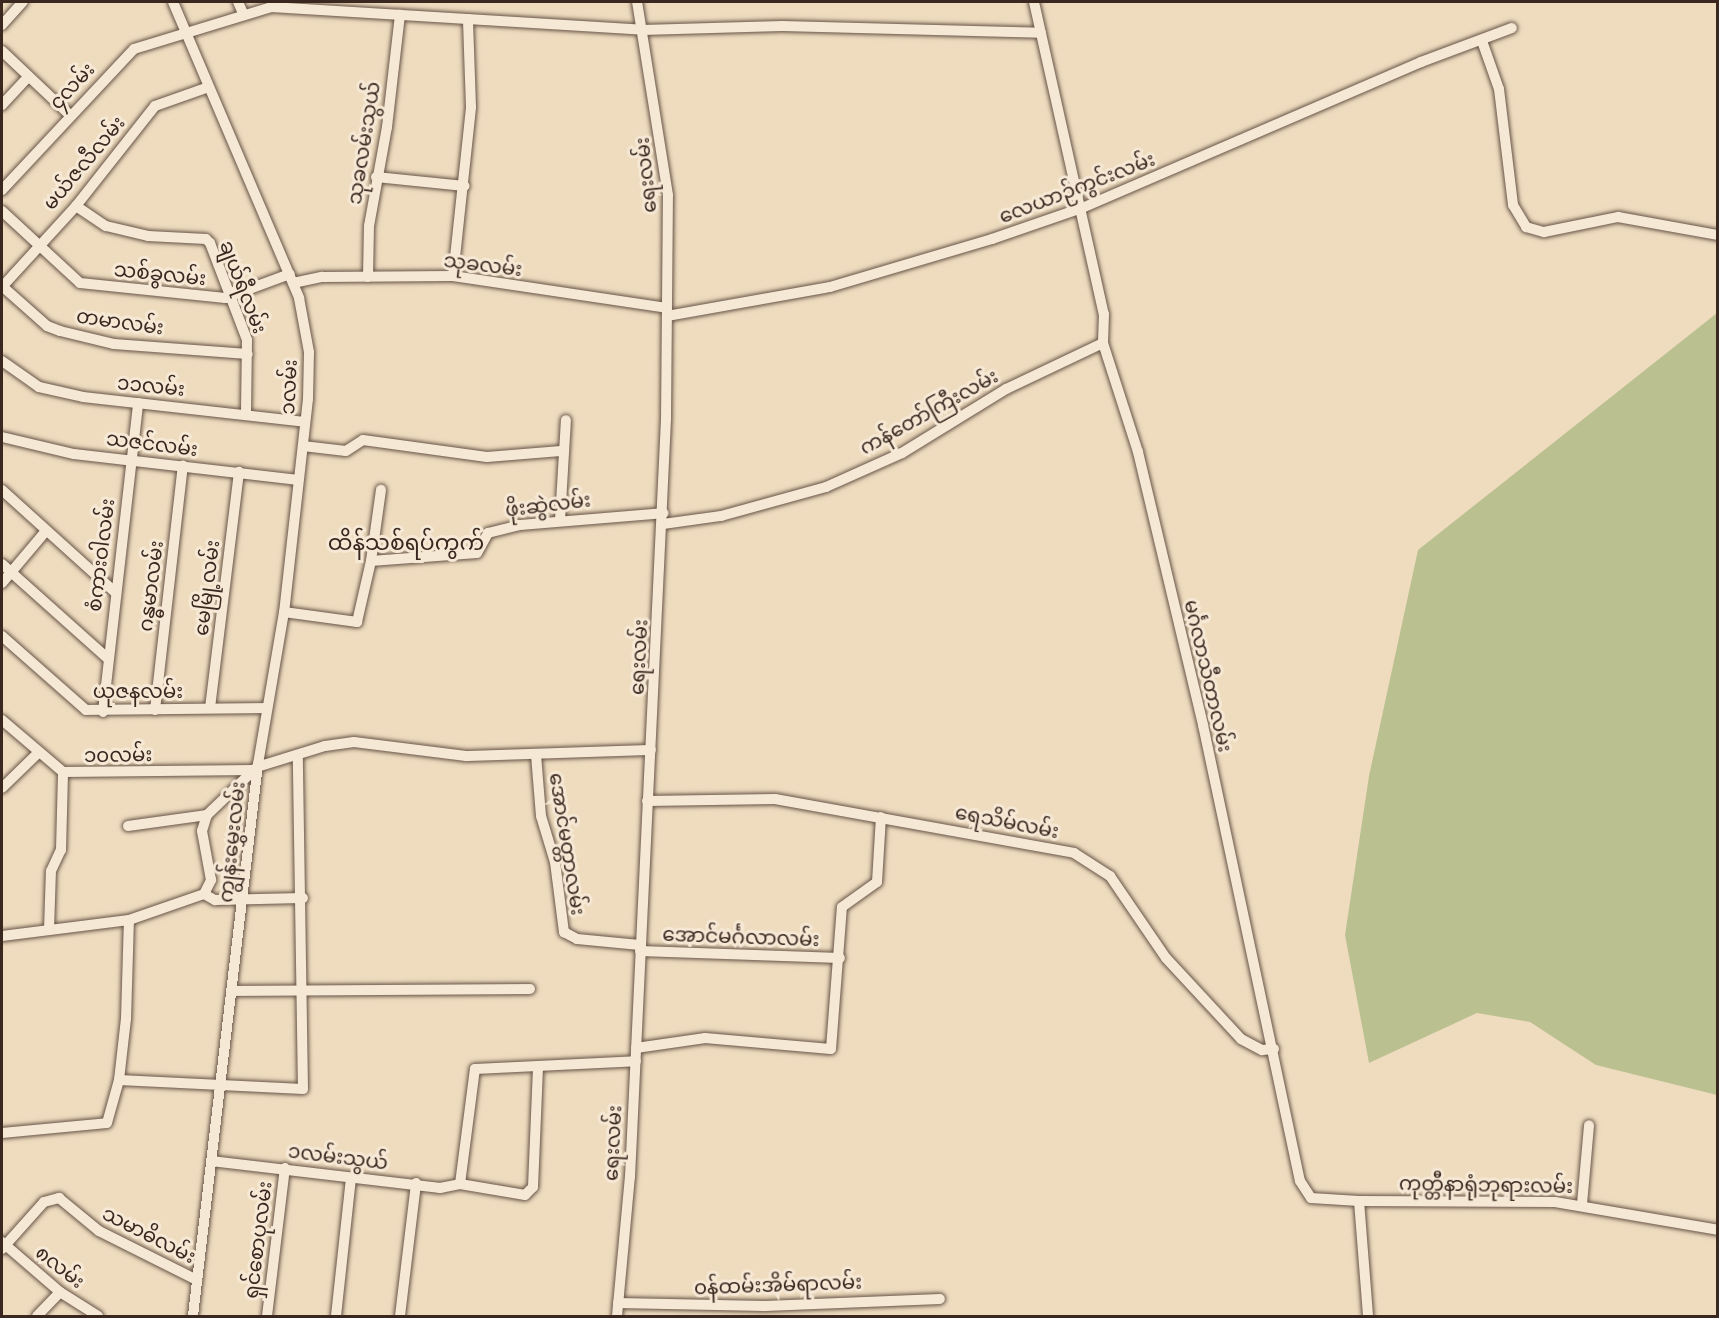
<!DOCTYPE html>
<html>
<head>
<meta charset="utf-8">
<style>
  body { margin:0 }
  #map { position:relative; width:1719px; height:1318px; overflow:hidden; background:#efdcbf; font-family:"IM FELL French Canon","Noto Sans Myanmar",serif }
  div>[style] { position:absolute }
  [style*='--x'] { left:calc(var(--x)*1px); top:calc(var(--y)*1px); width:calc(var(--w)*1px); rotate:calc(var(--a)*1deg) }
  .green>* { inset:0; background:#bbc090 }
  .roads { filter:drop-shadow(0 0 2px #675447) drop-shadow(0 0 2px #675447) }
  .minor>* { height:10px; margin:-5px; padding:0 5px; transform-origin:5px; border-radius:5px; background:#f5e8d5 }
  span { translate:-50% -50%; white-space:nowrap; text-align:center; line-height:1.15; -webkit-text-stroke:6px #f5e8d5; paint-order:stroke }
  .street-label { font-size:20px; color:#3a271f }
  .quarter-label { font-size:22px; color:#3a271f }
  .frame { position:absolute; inset:0; border:3px solid #3a271f; pointer-events:none }
</style>
</head>
<body>
<div id="map">
  <div class="green">
    <i style="clip-path:polygon(1717px 313px,1717px 1095px,1596px 1065px,1530px 1022px,1477px 1013px,1369px 1063px,1345px 935px,1369px 776px,1418px 550px)"></i>
  </div>
  <div class="roads">
    <div class="minor">
      <i style="--x:173;--y:2;--w:322;--a:66.9"></i>
      <i style="--x:299;--y:298;--w:55;--a:79.5"></i>
      <i style="--x:309;--y:352;--w:47;--a:91.2"></i>
      <i style="--x:308;--y:399;--w:214;--a:96.4"></i>
      <i style="--x:284;--y:612;--w:154;--a:99.7"></i>
      <i style="--x:258;--y:764;--w:556;--a:96.72"></i>
      <i style="--x:238;--y:2;--w:12;--a:66"></i>
      <i style="--x:1034;--y:2;--w:320;--a:77.4"></i>
      <i style="--x:1104;--y:314;--w:29;--a:92"></i>
      <i style="--x:1103;--y:343;--w:114;--a:72.2"></i>
      <i style="--x:1138;--y:452;--w:281;--a:76.6"></i>
      <i style="--x:1203;--y:725;--w:466;--a:78"></i>
      <i style="--x:1300;--y:1181;--w:20;--a:57"></i>
      <i style="--x:1311;--y:1198;--w:48;--a:3.6"></i>
      <i style="--x:1359;--y:1201;--w:115;--a:85.5"></i>
      <i style="--x:2;--y:25;--w:31;--a:-48"></i>
      <i style="--x:1482;--y:41;--w:51;--a:70.5"></i>
      <i style="--x:1499;--y:89;--w:117;--a:83.1"></i>
      <i style="--x:1513;--y:205;--w:26;--a:59"></i>
      <i style="--x:1526;--y:227;--w:19;--a:16"></i>
      <i style="--x:1544;--y:232;--w:76;--a:-11.5"></i>
      <i style="--x:1618;--y:217;--w:102;--a:10.2"></i>
      <i style="--x:2;--y:51;--w:93;--a:43.3"></i>
      <i style="--x:2;--y:105;--w:38;--a:-47"></i>
      <i style="--x:376;--y:177;--w:89;--a:5.8"></i>
      <i style="--x:2;--y:190;--w:193;--a:-46.9"></i>
      <i style="--x:134;--y:49;--w:143;--a:-17"></i>
      <i style="--x:271;--y:7;--w:372;--a:3.5"></i>
      <i style="--x:642;--y:30;--w:140;--a:-1.6"></i>
      <i style="--x:782;--y:26;--w:259;--a:1.5"></i>
      <i style="--x:76;--y:206;--w:36;--a:34"></i>
      <i style="--x:106;--y:226;--w:43;--a:13.4"></i>
      <i style="--x:148;--y:236;--w:58;--a:3"></i>
      <i style="--x:206;--y:239;--w:6;--a:45"></i>
      <i style="--x:210;--y:243;--w:104;--a:69.1"></i>
      <i style="--x:247;--y:340;--w:74;--a:90.8"></i>
      <i style="--x:2;--y:211;--w:106;--a:42.7"></i>
      <i style="--x:80;--y:283;--w:146;--a:5.9"></i>
      <i style="--x:225;--y:298;--w:69;--a:-20.3"></i>
      <i style="--x:453;--y:276;--w:170;--a:-83.9"></i>
      <i style="--x:471;--y:107;--w:88;--a:-92"></i>
      <i style="--x:368;--y:277;--w:51;--a:-88.9"></i>
      <i style="--x:369;--y:226;--w:101;--a:-79.7"></i>
      <i style="--x:387;--y:127;--w:113;--a:-83.4"></i>
      <i style="--x:293;--y:283;--w:30;--a:-12"></i>
      <i style="--x:322;--y:277;--w:131;--a:-0.4"></i>
      <i style="--x:453;--y:276;--w:216;--a:8.5"></i>
      <i style="--x:2;--y:286;--w:60;--a:41.6"></i>
      <i style="--x:47;--y:326;--w:14;--a:21"></i>
      <i style="--x:60;--y:331;--w:56;--a:13.5"></i>
      <i style="--x:114;--y:344;--w:134;--a:4.3"></i>
      <i style="--x:2;--y:287;--w:110;--a:-47.6"></i>
      <i style="--x:76;--y:206;--w:127;--a:-51.7"></i>
      <i style="--x:155;--y:106;--w:57;--a:-19.4"></i>
      <i style="--x:667;--y:316;--w:166;--a:-10.1"></i>
      <i style="--x:830;--y:287;--w:169;--a:-16.5"></i>
      <i style="--x:992;--y:239;--w:95;--a:-19"></i>
      <i style="--x:1082;--y:208;--w:369;--a:-23.3"></i>
      <i style="--x:1421;--y:62;--w:97;--a:-20.5"></i>
      <i style="--x:2;--y:361;--w:45;--a:35.1"></i>
      <i style="--x:39;--y:387;--w:45;--a:12.8"></i>
      <i style="--x:83;--y:397;--w:223;--a:6.4"></i>
      <i style="--x:2;--y:437;--w:74;--a:13.3"></i>
      <i style="--x:74;--y:454;--w:226;--a:6.6"></i>
      <i style="--x:303;--y:446;--w:43;--a:6.6"></i>
      <i style="--x:346;--y:451;--w:20;--a:-33"></i>
      <i style="--x:363;--y:440;--w:125;--a:7.8"></i>
      <i style="--x:487;--y:457;--w:74;--a:-4.6"></i>
      <i style="--x:2;--y:490;--w:154;--a:42.1"></i>
      <i style="--x:560;--y:520;--w:100;--a:-86.6"></i>
      <i style="--x:663;--y:524;--w:59;--a:-7.9"></i>
      <i style="--x:721;--y:516;--w:109;--a:-15.4"></i>
      <i style="--x:826;--y:487;--w:83;--a:-24.1"></i>
      <i style="--x:902;--y:453;--w:122;--a:-31.6"></i>
      <i style="--x:1006;--y:389;--w:107;--a:-25.4"></i>
      <i style="--x:371;--y:561;--w:72;--a:-82"></i>
      <i style="--x:2;--y:564;--w:140;--a:41.8"></i>
      <i style="--x:2;--y:583;--w:68;--a:-49.8"></i>
      <i style="--x:284;--y:612;--w:74;--a:7.8"></i>
      <i style="--x:357;--y:622;--w:63;--a:-77.1"></i>
      <i style="--x:371;--y:561;--w:106;--a:-4.3"></i>
      <i style="--x:477;--y:553;--w:23;--a:-61"></i>
      <i style="--x:488;--y:533;--w:32;--a:-14"></i>
      <i style="--x:519;--y:525;--w:145;--a:-4.7"></i>
      <i style="--x:2;--y:636;--w:112;--a:41.4"></i>
      <i style="--x:86;--y:710;--w:180;--a:-0.6"></i>
      <i style="--x:210;--y:708;--w:238;--a:-83"></i>
      <i style="--x:155;--y:710;--w:246;--a:-83.5"></i>
      <i style="--x:103;--y:712;--w:311;--a:-83.5"></i>
      <i style="--x:2;--y:720;--w:80;--a:40.4"></i>
      <i style="--x:63;--y:772;--w:191;--a:-0.6"></i>
      <i style="--x:536;--y:755;--w:61;--a:85.3"></i>
      <i style="--x:541;--y:816;--w:48;--a:73.1"></i>
      <i style="--x:555;--y:862;--w:71;--a:82.7"></i>
      <i style="--x:564;--y:932;--w:15;--a:28"></i>
      <i style="--x:577;--y:939;--w:63;--a:5.4"></i>
      <i style="--x:257;--y:767;--w:71;--a:-17.2"></i>
      <i style="--x:325;--y:746;--w:29;--a:-8"></i>
      <i style="--x:354;--y:742;--w:113;--a:7.1"></i>
      <i style="--x:466;--y:756;--w:185;--a:-1.9"></i>
      <i style="--x:2;--y:788;--w:49;--a:-44.2"></i>
      <i style="--x:647;--y:801;--w:128;--a:-0.9"></i>
      <i style="--x:775;--y:799;--w:304;--a:10.2"></i>
      <i style="--x:1074;--y:853;--w:43;--a:32.6"></i>
      <i style="--x:1110;--y:876;--w:99;--a:55.7"></i>
      <i style="--x:1166;--y:958;--w:110;--a:47.2"></i>
      <i style="--x:1241;--y:1039;--w:24;--a:28"></i>
      <i style="--x:1262;--y:1050;--w:12;--a:-5"></i>
      <i style="--x:128;--y:826;--w:80;--a:-7.9"></i>
      <i style="--x:204;--y:894;--w:13;--a:29"></i>
      <i style="--x:215;--y:900;--w:88;--a:-1.3"></i>
      <i style="--x:49;--y:930;--w:59;--a:-88.1"></i>
      <i style="--x:51;--y:871;--w:23;--a:-65"></i>
      <i style="--x:61;--y:850;--w:78;--a:-88.5"></i>
      <i style="--x:2;--y:936;--w:128;--a:-7.2"></i>
      <i style="--x:129;--y:920;--w:79;--a:-19.1"></i>
      <i style="--x:204;--y:894;--w:16;--a:-63"></i>
      <i style="--x:211;--y:880;--w:50;--a:-100.4"></i>
      <i style="--x:202;--y:831;--w:17;--a:-73"></i>
      <i style="--x:207;--y:815;--w:69;--a:-43.8"></i>
      <i style="--x:640;--y:951;--w:200;--a:2"></i>
      <i style="--x:231;--y:991;--w:299;--a:-0.4"></i>
      <i style="--x:636;--y:1048;--w:70;--a:-8.2"></i>
      <i style="--x:705;--y:1038;--w:126;--a:5"></i>
      <i style="--x:831;--y:1049;--w:142;--a:-85.6"></i>
      <i style="--x:842;--y:907;--w:43;--a:-35.5"></i>
      <i style="--x:877;--y:882;--w:65;--a:-86.5"></i>
      <i style="--x:119;--y:1080;--w:184;--a:2.8"></i>
      <i style="--x:303;--y:1089;--w:334;--a:-90.9"></i>
      <i style="--x:2;--y:1133;--w:105;--a:-5.4"></i>
      <i style="--x:107;--y:1123;--w:45;--a:-74.4"></i>
      <i style="--x:119;--y:1080;--w:61;--a:-83.5"></i>
      <i style="--x:126;--y:1019;--w:99;--a:-88.3"></i>
      <i style="--x:211;--y:1161;--w:231;--a:6.7"></i>
      <i style="--x:440;--y:1188;--w:20;--a:-11"></i>
      <i style="--x:460;--y:1184;--w:66;--a:9.6"></i>
      <i style="--x:525;--y:1195;--w:11;--a:-45"></i>
      <i style="--x:533;--y:1187;--w:118;--a:-87.6"></i>
      <i style="--x:460;--y:1184;--w:116;--a:-82.6"></i>
      <i style="--x:475;--y:1069;--w:161;--a:-2.8"></i>
      <i style="--x:1359;--y:1201;--w:196;--a:0.3"></i>
      <i style="--x:1555;--y:1202;--w:165;--a:9.7"></i>
      <i style="--x:1582;--y:1204;--w:79;--a:-84.9"></i>
      <i style="--x:2;--y:1242;--w:77;--a:40.8"></i>
      <i style="--x:60;--y:1292;--w:45;--a:32.3"></i>
      <i style="--x:2;--y:1249;--w:63;--a:-48.2"></i>
      <i style="--x:44;--y:1202;--w:16;--a:-15"></i>
      <i style="--x:59;--y:1198;--w:52;--a:39.5"></i>
      <i style="--x:99;--y:1231;--w:110;--a:26.6"></i>
      <i style="--x:618;--y:1303;--w:147;--a:1.2"></i>
      <i style="--x:765;--y:1306;--w:175;--a:-2.3"></i>
      <i style="--x:37;--y:1316;--w:33;--a:-46"></i>
      <i style="--x:267;--y:1316;--w:149;--a:-83.1"></i>
      <i style="--x:336;--y:1316;--w:139;--a:-83.8"></i>
      <i style="--x:400;--y:1316;--w:134;--a:-83.1"></i>
      <i style="--x:617;--y:1316;--w:140;--a:-84.7"></i>
      <i style="--x:630;--y:1177;--w:759;--a:-87.28"></i>
      <i style="--x:666;--y:419;--w:224;--a:-89.5"></i>
      <i style="--x:668;--y:195;--w:195;--a:-99.1"></i>
    </div>
  </div>
  <div class="street-label">
    <span style="left:72px;top:86px;rotate:-47deg">၄လမ်း</span>
    <span style="left:364px;top:143px;rotate:-81deg">သုခလမ်းသွယ်</span>
    <span style="left:84px;top:163px;rotate:-50deg">မယ်ဇလီလမ်း</span>
    <span style="left:646px;top:175px;rotate:-96deg">ရေးလမ်း</span>
    <span style="left:1077px;top:188px;rotate:-21deg">လေယာဉ်ကွင်းလမ်း</span>
    <span style="left:483px;top:265px;rotate:7deg">သုခလမ်း</span>
    <span style="left:160px;top:274px;rotate:6deg">သစ်ခွလမ်း</span>
    <span style="left:243px;top:287px;rotate:69deg">ချယ်ရီလမ်း</span>
    <span style="left:120px;top:322px;rotate:8deg">တမာလမ်း</span>
    <span style="left:151px;top:386px;rotate:6deg">၁၁လမ်း</span>
    <span style="left:289px;top:387px;rotate:-87deg">၁လမ်း</span>
    <span style="left:929px;top:412px;rotate:-29deg">ကန်တော်ကြီးလမ်း</span>
    <span style="left:152px;top:444px;rotate:7deg">သဇင်လမ်း</span>
    <span style="left:548px;top:505px;rotate:-7deg">ဖိုးဆွဲလမ်း</span>
    <span style="left:101px;top:555px;rotate:-83deg">စံကားဝါလမ်း</span>
    <span style="left:151px;top:586px;rotate:-83deg">ဂန္ဓမာလမ်း</span>
    <span style="left:207px;top:588px;rotate:-83deg">မေမြို့လမ်း</span>
    <span style="left:639px;top:657px;rotate:-87deg">ရေးလမ်း</span>
    <span style="left:1208px;top:676px;rotate:77deg">မင်္ဂလာသီတာလမ်း</span>
    <span style="left:138px;top:691px">ယုဇနလမ်း</span>
    <span style="left:118px;top:755px;rotate:-1deg">၁၀လမ်း</span>
    <span style="left:1007px;top:822px;rotate:11deg">ရေသိမ်လမ်း</span>
    <span style="left:232px;top:842px;rotate:-84deg">ကျွန်းမွှေးလမ်း</span>
    <span style="left:567px;top:844px;rotate:81deg">အောင်မတ္တာလမ်း</span>
    <span style="left:741px;top:937px;rotate:2deg">အောင်မင်္ဂလာလမ်း</span>
    <span style="left:613px;top:1143px;rotate:-87deg">ရေးလမ်း</span>
    <span style="left:338px;top:1157px;rotate:7deg">၁လမ်းသွယ်</span>
    <span style="left:1486px;top:1185px;rotate:1deg">ကုတ္တီနာရုံဘုရားလမ်း</span>
    <span style="left:149px;top:1235px;rotate:27deg">သမာဓိလမ်း</span>
    <span style="left:258px;top:1240px;rotate:-83deg">ရှင်စောပုလမ်း</span>
    <span style="left:60px;top:1267px;rotate:38deg">၈လမ်း</span>
    <span style="left:778px;top:1285px;rotate:-2deg">၀န်ထမ်းအိမ်ရာလမ်း</span>
  </div>
  <div class="quarter-label">
    <span style="left:406px;top:544px">ထိန်သစ်ရပ်ကွက်</span>
  </div>
  <div class="frame"></div>
</div>
</body>
</html>
